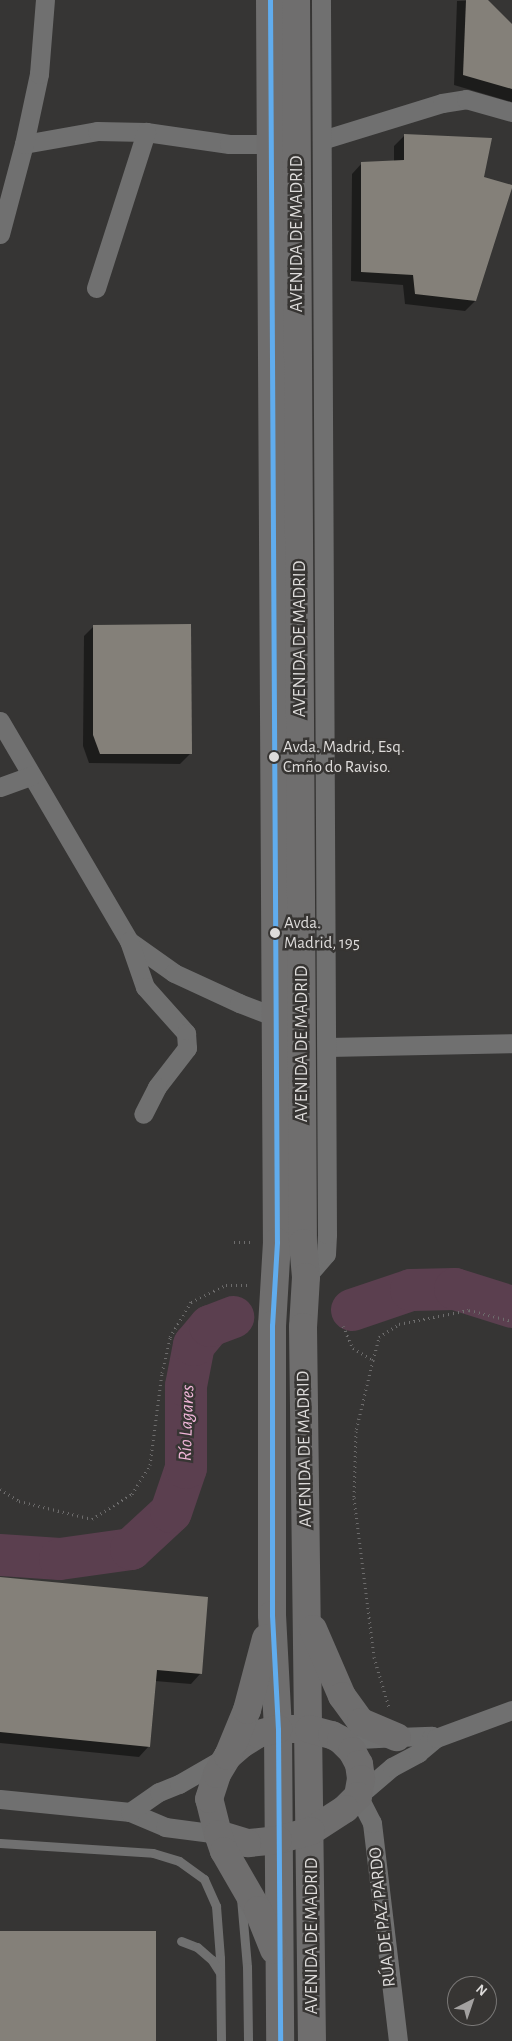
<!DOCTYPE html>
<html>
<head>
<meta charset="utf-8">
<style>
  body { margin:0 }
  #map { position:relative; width:512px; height:2041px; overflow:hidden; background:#363534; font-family:"Alegreya Sans",sans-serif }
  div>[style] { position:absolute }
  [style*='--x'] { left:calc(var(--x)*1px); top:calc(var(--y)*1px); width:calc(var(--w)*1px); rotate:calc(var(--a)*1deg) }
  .shadow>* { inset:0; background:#0007 }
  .river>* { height:42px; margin:-21px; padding:0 21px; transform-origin:21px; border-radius:21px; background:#5b3f4f }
  .building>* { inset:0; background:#848079; transform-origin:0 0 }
  .path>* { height:3px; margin-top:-1.5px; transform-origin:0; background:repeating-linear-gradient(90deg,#6d6c6c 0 1px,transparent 0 5px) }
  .service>* { height:9px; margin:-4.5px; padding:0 4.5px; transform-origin:4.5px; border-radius:4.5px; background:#707070 }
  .minor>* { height:19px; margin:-9.5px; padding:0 9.5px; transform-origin:9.5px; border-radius:9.5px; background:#707070 }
  .trunk>* { height:28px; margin:-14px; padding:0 14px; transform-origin:14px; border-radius:14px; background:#6f6e6e }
  .bus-1>* { height:5px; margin:-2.5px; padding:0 2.5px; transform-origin:2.5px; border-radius:2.5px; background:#60acee }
  .dots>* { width:14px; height:14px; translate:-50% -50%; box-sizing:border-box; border:2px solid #373533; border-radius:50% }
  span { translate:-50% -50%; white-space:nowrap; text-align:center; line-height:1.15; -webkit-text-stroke:5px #373533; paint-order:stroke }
  .bus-label { font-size:17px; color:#dddbda }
  .left { translate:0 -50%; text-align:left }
  .street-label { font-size:18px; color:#dddbda }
  .water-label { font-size:19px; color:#f0b5d8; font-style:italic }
  .north { position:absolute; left:447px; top:1976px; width:50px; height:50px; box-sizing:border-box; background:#373533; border:1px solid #797776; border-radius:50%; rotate:41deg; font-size:14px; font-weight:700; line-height:20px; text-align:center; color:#dddbda }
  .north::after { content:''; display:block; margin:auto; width:18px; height:22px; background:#a3a1a0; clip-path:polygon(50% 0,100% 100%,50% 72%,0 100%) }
</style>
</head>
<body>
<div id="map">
  <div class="shadow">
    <i style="clip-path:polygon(486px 0,512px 26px,512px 102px,454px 85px,457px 1px)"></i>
    <i style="clip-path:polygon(404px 136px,482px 178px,475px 301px,465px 311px,405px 304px,403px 285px,351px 281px,352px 174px,362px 163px,394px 162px,394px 146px)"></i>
    <i style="clip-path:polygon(94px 626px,190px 754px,180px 764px,89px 763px,83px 746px,84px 636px)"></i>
    <i style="clip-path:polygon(0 1578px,201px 1673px,191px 1684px,155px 1681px,149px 1746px,139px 1757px,0 1743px)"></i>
  </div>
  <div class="river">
    <i style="--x:352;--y:1310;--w:62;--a:-18.7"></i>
    <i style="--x:411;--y:1290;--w:44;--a:-1.3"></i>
    <i style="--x:455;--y:1289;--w:60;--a:17.5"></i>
    <i style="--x:0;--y:1555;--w:60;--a:3.8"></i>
    <i style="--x:60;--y:1559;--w:72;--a:-8"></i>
    <i style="--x:131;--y:1549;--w:54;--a:-42.8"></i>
    <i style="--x:171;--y:1512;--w:46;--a:-71.2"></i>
    <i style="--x:186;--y:1468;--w:82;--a:-90"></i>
    <i style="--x:186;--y:1386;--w:42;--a:-79"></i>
    <i style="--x:194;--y:1345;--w:25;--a:-50"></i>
    <i style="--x:210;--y:1326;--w:25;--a:-21"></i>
  </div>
  <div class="building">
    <i style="clip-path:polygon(466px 0,488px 0,512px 24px,512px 89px,463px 75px)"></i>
    <i style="clip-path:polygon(404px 134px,492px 138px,484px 177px,512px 185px,512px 188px,476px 301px,415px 294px,413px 275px,361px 272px,361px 162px,404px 160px)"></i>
    <i style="clip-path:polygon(191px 624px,192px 754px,100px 754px,93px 735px,93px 625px)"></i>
    <i style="clip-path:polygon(0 1577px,208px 1597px,202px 1674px,157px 1670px,150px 1747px,0 1732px)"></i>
    <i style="left:0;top:1931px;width:156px;height:110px"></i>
  </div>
  <div class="path">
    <i style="--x:234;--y:1242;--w:17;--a:0"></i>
    <i style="--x:343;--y:1326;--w:24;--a:66"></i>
    <i style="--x:353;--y:1348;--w:23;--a:31"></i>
    <i style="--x:373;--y:1360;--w:24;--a:-75"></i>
    <i style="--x:379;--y:1337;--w:24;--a:-33"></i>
    <i style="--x:399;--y:1324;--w:71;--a:-11.3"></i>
    <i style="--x:469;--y:1310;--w:44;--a:14.3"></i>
    <i style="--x:373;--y:1360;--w:73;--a:103.5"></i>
    <i style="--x:356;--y:1431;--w:67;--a:91.7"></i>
    <i style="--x:354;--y:1498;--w:160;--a:82.8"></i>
    <i style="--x:374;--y:1657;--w:52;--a:73.3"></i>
    <i style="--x:0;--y:1489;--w:22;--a:32"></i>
    <i style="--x:19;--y:1501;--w:75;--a:13.9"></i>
    <i style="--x:92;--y:1519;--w:47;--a:-32"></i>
    <i style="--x:132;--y:1494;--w:34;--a:-58"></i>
    <i style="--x:150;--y:1465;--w:93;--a:-82.6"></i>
    <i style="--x:162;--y:1373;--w:37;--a:-77"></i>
    <i style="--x:170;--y:1337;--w:41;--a:-59"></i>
    <i style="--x:191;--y:1302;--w:39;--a:-26"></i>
    <i style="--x:226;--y:1285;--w:23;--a:0"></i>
  </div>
  <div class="service">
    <i style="--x:0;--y:1843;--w:153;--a:3.7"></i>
    <i style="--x:153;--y:1853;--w:27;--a:17"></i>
    <i style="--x:179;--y:1861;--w:31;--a:36"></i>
    <i style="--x:204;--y:1879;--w:30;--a:66"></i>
    <i style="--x:216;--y:1906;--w:52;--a:85.6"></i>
    <i style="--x:220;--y:1958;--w:83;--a:89.3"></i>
    <i style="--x:241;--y:1898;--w:69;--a:85"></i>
    <i style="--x:247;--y:1967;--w:74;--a:89.2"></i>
    <i style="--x:181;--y:1941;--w:17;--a:21"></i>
    <i style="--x:197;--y:1947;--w:20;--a:41"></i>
    <i style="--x:212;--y:1960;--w:15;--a:58"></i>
  </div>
  <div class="minor">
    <i style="--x:322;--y:140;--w:126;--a:-17.1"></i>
    <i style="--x:442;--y:103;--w:24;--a:-9"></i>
    <i style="--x:466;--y:99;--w:48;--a:15.8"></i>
    <i style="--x:24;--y:144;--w:74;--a:-10.1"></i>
    <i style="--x:97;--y:131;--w:49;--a:1.2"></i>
    <i style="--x:146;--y:132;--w:84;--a:8.2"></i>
    <i style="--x:229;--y:144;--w:41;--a:0"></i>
    <i style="--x:0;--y:234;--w:93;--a:-75.1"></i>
    <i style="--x:24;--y:144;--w:72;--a:-77.9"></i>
    <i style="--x:39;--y:74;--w:74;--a:-85.4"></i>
    <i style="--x:96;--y:288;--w:164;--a:-72.2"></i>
    <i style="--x:0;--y:721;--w:255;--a:59.6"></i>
    <i style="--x:129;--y:941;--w:55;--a:35.4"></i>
    <i style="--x:174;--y:973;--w:72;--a:24.8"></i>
    <i style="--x:239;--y:1003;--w:39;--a:21"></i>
    <i style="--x:0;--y:787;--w:33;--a:-20"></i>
    <i style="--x:129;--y:941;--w:49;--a:70.8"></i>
    <i style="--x:145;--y:987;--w:62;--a:48.3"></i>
    <i style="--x:186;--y:1033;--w:15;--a:86"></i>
    <i style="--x:187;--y:1048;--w:49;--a:127.6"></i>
    <i style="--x:157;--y:1087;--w:30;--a:117"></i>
    <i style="--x:328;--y:1047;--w:184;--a:-1.2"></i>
    <i style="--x:306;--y:1277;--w:30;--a:-49"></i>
    <i style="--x:326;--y:1254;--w:20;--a:-87"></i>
    <i style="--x:327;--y:1234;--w:1234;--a:-90.28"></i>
    <i style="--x:341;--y:1740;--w:56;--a:-3.1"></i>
    <i style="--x:397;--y:1737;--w:35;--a:-2"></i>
    <i style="--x:432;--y:1736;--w:4;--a:27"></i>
    <i style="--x:0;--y:1799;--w:131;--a:5.7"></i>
    <i style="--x:130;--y:1812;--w:38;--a:23"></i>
    <i style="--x:165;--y:1827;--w:53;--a:7.5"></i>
    <i style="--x:130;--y:1812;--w:35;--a:-35"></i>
    <i style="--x:159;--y:1792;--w:22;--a:-22"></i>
    <i style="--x:179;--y:1784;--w:54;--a:-29.9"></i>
    <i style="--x:398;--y:2041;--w:220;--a:-96.8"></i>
    <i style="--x:372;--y:1823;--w:30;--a:-117"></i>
    <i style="--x:358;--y:1796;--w:45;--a:-40.5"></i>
    <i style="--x:392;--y:1767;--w:30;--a:-28"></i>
    <i style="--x:418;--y:1753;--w:23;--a:-40"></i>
    <i style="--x:436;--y:1738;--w:81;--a:-20.2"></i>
  </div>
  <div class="trunk">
    <i style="--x:270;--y:0;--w:1242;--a:89.68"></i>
    <i style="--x:277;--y:1242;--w:83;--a:93.4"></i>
    <i style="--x:272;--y:1325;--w:290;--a:90"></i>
    <i style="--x:272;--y:1615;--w:114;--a:87"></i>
    <i style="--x:278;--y:1729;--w:312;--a:89.6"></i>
    <i style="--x:296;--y:0;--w:1243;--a:89.68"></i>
    <i style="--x:303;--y:1243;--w:34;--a:85"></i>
    <i style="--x:306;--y:1277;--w:50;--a:93.4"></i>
    <i style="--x:303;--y:1327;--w:714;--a:89.28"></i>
    <i style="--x:313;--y:1629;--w:73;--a:66.6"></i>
    <i style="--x:342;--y:1696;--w:32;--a:54"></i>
    <i style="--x:361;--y:1722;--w:39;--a:23"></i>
    <i style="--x:278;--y:1729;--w:31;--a:0"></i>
    <i style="--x:309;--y:1729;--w:24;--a:15"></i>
    <i style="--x:332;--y:1735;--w:10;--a:29"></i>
    <i style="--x:341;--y:1740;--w:16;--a:45"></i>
    <i style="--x:352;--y:1751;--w:15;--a:62"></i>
    <i style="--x:359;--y:1764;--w:15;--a:82"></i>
    <i style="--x:361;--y:1779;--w:17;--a:100"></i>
    <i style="--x:358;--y:1796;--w:18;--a:135"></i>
    <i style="--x:345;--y:1809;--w:40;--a:147.1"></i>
    <i style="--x:311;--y:1831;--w:34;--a:165"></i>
    <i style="--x:278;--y:1840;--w:31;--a:174"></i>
    <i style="--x:247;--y:1843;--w:30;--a:-163"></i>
    <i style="--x:218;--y:1834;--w:36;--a:-104"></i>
    <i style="--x:209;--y:1799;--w:26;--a:-72"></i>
    <i style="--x:217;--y:1774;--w:21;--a:-59"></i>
    <i style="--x:228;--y:1756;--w:18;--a:-41"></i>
    <i style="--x:242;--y:1744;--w:19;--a:-32"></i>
    <i style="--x:258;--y:1734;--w:21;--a:-14"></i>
    <i style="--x:228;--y:1756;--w:50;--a:-67.6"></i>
    <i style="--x:247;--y:1710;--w:74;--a:-75.2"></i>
    <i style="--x:218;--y:1834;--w:18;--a:71"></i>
    <i style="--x:224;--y:1851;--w:68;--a:60"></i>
    <i style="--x:258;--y:1910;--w:43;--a:68.2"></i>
  </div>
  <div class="bus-1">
    <i style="--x:270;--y:0;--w:1242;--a:89.68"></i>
    <i style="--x:277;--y:1242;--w:83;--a:93.4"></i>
    <i style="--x:272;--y:1325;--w:290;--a:90"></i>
    <i style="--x:272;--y:1615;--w:114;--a:87"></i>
    <i style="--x:278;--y:1729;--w:312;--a:89.6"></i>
  </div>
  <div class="dots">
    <i style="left:274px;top:757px;background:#dddbda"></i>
    <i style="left:275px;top:933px;background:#dddbda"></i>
  </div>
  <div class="bus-label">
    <span class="left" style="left:283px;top:757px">Avda. Madrid, Esq.<br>Cmño do Raviso.</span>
    <span class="left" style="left:284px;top:933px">Avda.<br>Madrid, 195</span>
  </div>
  <div class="street-label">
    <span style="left:297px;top:234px;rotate:-90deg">AVENIDA DE MADRID</span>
    <span style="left:300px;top:639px;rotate:-90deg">AVENIDA DE MADRID</span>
    <span style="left:302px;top:1044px;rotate:-90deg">AVENIDA DE MADRID</span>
    <span style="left:305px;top:1449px;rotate:-91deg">AVENIDA DE MADRID</span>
    <span style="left:383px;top:1917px;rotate:-96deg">RÚA DE PAZ PARDO</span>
    <span style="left:312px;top:1936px;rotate:-90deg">AVENIDA DE MADRID</span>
  </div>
  <div class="water-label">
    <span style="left:187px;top:1423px;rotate:-88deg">Río Lagares</span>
  </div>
  <div class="north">N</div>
</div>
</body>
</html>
